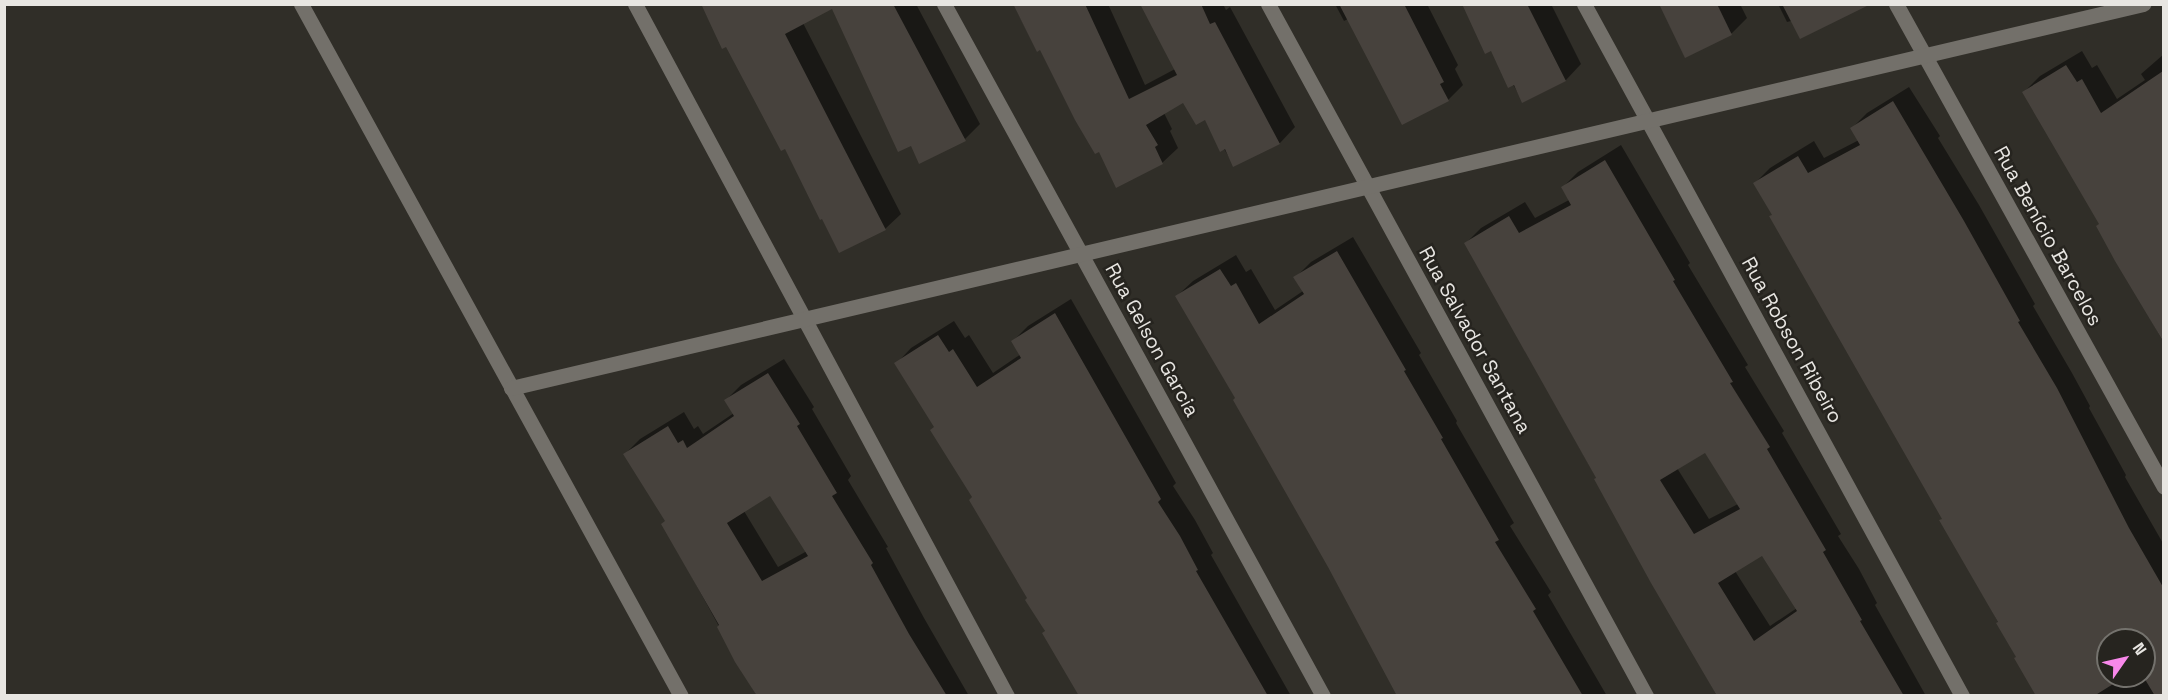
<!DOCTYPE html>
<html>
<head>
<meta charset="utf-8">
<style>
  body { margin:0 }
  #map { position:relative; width:2168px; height:700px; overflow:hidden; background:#302e28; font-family:"Space Grotesk",sans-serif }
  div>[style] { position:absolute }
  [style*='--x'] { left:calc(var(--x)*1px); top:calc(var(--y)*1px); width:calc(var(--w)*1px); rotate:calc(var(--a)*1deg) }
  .shadow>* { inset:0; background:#0007 }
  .building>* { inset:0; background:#47423d }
  .minor>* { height:15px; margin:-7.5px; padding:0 7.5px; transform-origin:7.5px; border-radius:7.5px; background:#73706a }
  span { translate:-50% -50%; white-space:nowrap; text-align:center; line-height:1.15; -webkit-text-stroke:5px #26241f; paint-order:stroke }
  .street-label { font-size:20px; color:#e8e6e2 }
  .frame { position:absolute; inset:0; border:6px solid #e8e6e2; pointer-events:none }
  .north { position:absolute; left:2096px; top:628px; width:60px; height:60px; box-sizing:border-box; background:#26241f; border:2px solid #74726d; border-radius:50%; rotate:56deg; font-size:16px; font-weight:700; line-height:24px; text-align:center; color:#e8e6e2 }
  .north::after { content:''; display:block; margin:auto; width:21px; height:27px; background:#f888ea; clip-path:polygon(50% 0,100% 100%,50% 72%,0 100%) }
</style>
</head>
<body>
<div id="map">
  <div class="shadow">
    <i style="clip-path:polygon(701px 4px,916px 4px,980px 124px,965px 139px,832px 7px,803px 23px,901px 214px,885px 229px,785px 147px,727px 45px,723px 47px)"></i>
    <i style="clip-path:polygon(1013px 4px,1108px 4px,1145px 85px,1175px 69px,1142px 4px,1223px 4px,1226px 10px,1230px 7px,1295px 127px,1280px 143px,1234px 165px,1205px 118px,1184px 101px,1164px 113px,1172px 129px,1170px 131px,1178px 148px,1162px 163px,1099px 150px,1041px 48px,1037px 50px)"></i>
    <i style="clip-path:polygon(1335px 4px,1427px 4px,1458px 65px,1455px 69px,1463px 85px,1448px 100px,1348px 19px,1344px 21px)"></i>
    <i style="clip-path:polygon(1464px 4px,1551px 4px,1581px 64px,1566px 80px,1523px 101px)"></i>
    <i style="clip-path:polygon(1660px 4px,1744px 4px,1741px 6px,1747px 18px,1732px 33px,1686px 56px)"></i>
    <i style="clip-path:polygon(1778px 4px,1857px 4px,1787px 22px)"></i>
    <i style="clip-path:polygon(2082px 51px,2092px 68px,2097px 65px,2117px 99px,2145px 80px,2141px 74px,2164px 54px,2164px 343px,2098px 226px,2101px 223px,2024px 92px,2040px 76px)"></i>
    <i style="clip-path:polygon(evenodd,1909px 87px,1940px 136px,1938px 138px,1979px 205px,2035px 304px,2033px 306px,2072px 373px,2090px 406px,2089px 408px,2126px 475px,2125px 477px,2164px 545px,2164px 696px,2037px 696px,1943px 518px,1755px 183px,1770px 168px,1814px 141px,1824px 158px,1859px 140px,1852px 128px,1867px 113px,1909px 87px,2108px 640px,2144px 640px,2144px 676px,2108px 676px,2108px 640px)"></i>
    <i style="clip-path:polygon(evenodd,1621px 145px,1690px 263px,1688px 265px,1748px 365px,1745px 367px,1784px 431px,1782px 433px,1841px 534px,1838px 536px,1859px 569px,1877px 603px,1875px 605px,1926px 696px,1717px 696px,1466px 243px,1481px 228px,1525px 202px,1535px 218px,1569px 200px,1562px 188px,1578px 172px,1621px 145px,1706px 451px,1738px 504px,1709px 519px,1677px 468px,1706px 451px,1621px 145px,1763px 554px,1797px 608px,1770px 626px,1735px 571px,1763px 554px)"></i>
    <i style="clip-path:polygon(1353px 237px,1421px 353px,1419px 355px,1457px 421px,1456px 423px,1514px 523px,1510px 526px,1551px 592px,1548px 595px,1607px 696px,1398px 696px,1274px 465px,1177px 296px,1193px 281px,1236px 255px,1246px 272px,1251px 269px,1275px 310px,1303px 291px,1295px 278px,1311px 262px)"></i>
    <i style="clip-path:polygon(1071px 299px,1176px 483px,1173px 486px,1195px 520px,1213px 553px,1211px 555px,1291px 696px,1080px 696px,936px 427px,896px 364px,911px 348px,954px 321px,965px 338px,969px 335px,993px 373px,1021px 354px,1013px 341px,1028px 326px)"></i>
    <i style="clip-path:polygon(evenodd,784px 359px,814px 407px,812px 409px,851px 476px,848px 480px,888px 547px,886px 548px,924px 618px,969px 696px,757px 696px,663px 524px,666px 521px,625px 454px,640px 439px,684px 412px,694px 429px,698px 426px,703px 434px,734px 413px,726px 400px,741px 385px,784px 359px,771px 494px,807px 551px,778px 567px,744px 511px,771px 494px)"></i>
  </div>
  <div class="building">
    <i style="clip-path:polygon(701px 4px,893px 4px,966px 141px,919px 164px,911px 146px,898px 152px,832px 9px,785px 34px,886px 230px,839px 253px,822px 219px,820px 220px,785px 149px,781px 151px,726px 47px,722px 49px)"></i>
    <i style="clip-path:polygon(1013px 4px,1085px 4px,1129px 99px,1177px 75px,1140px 4px,1201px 4px,1210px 24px,1215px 22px,1280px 144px,1233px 167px,1225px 149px,1220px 152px,1205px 120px,1196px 125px,1183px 103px,1146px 125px,1158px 145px,1155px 147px,1163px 164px,1116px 188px,1099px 152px,1095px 154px,1075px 120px,1040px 50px,1037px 52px)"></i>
    <i style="clip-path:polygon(1339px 4px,1404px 4px,1444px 82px,1440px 84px,1449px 101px,1402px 125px)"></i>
    <i style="clip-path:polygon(1462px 4px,1527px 4px,1566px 81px,1522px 103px,1514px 85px,1508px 88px,1491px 51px,1485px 54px)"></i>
    <i style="clip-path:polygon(1659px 4px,1717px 4px,1732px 35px,1685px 58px)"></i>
    <i style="clip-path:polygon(1782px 4px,1871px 4px,1800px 39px)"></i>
    <i style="clip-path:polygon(2066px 65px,2077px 82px,2082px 79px,2101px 113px,2163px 71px,2163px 341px,2115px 261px,2096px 226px,2099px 224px,2022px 92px)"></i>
    <i style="clip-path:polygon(1893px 101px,1964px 221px,2020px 321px,2018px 322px,2057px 388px,2129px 528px,2163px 587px,2163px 696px,2155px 696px,2143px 676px,2144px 640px,2108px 640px,2108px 676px,2126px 676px,2094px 696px,2036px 696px,2014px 658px,2016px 657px,1996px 623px,1998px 622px,1939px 520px,1942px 519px,1769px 216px,1772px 215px,1753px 183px,1798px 156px,1808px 173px,1860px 145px,1850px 128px)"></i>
    <i style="clip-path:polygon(evenodd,1605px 160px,1675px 280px,1673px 281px,1733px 382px,1730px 383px,1770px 447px,1767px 449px,1826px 550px,1823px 552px,1862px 620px,1860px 621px,1904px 696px,1717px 696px,1651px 583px,1594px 479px,1596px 478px,1464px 243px,1509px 216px,1519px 233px,1571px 205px,1561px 187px,1605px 160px,1705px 453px,1740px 509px,1694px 534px,1660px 480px,1705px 453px,1605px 160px,1762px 556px,1797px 611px,1754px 641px,1718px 583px,1762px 556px)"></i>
    <i style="clip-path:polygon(1337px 251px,1406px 370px,1404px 371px,1443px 438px,1441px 439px,1499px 540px,1495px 542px,1536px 609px,1533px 611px,1583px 696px,1397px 696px,1328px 567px,1233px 400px,1235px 398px,1175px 296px,1220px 269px,1231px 286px,1236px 283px,1259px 324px,1304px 294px,1293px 277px)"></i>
    <i style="clip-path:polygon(1055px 313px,1161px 499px,1158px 502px,1180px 536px,1198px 570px,1196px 571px,1268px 696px,1079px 696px,1042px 633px,1045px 631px,1025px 600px,1027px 598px,969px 500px,972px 497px,930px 430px,934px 427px,894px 363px,938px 335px,949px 352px,953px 349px,977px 387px,1021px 358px,1011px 341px)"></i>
    <i style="clip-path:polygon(evenodd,768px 373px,800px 424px,797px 426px,837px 493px,832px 496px,873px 563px,871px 565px,909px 634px,947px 696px,757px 696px,735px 662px,717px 627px,719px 625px,661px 524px,665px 521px,623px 454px,668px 426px,678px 443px,683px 440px,687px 448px,734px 416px,724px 400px,768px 373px,770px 496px,808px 556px,762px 581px,727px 523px,770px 496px)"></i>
  </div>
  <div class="minor">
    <i style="--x:301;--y:4;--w:789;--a:61.23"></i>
    <i style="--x:635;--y:4;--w:786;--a:61.74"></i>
    <i style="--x:944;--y:4;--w:789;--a:61.29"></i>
    <i style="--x:1268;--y:4;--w:789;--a:61.35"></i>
    <i style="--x:1584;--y:4;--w:789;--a:61.35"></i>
    <i style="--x:1896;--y:4;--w:552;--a:60.98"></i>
    <i style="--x:511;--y:388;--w:1677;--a:-13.24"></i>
  </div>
  <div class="street-label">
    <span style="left:2048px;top:236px;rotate:61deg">Rua Benício Barcelos</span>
    <span style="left:1152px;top:340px;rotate:61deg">Rua Gelson Garcia</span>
    <span style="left:1475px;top:340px;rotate:61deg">Rua Salvador Santana</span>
    <span style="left:1792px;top:340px;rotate:61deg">Rua Robson Ribeiro</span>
  </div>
  <div class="frame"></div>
  <div class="north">N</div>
</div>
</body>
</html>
